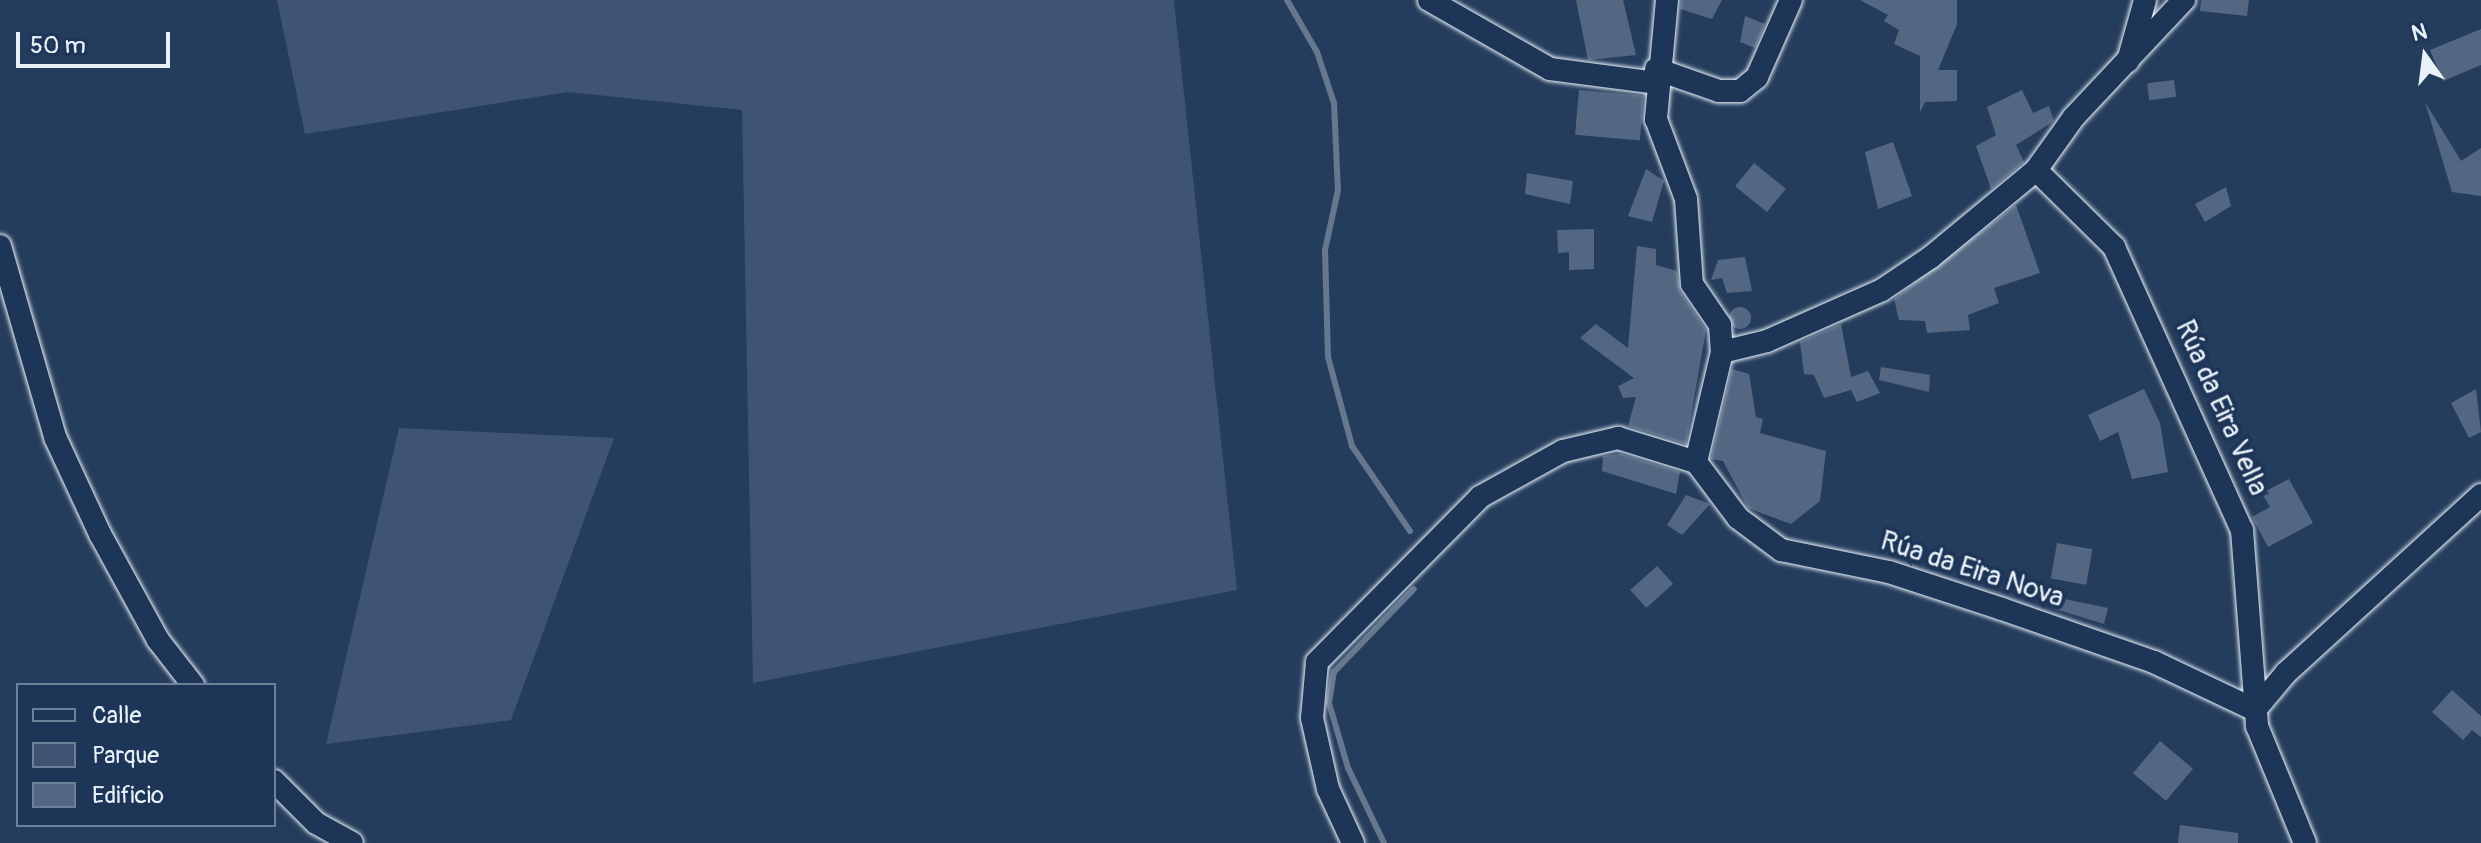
<!DOCTYPE html>
<html>
<head>
<meta charset="utf-8">
<style>
  body { margin:0 }
  #map { position:relative; width:2481px; height:843px; overflow:hidden; background:#253d5d; font-family:Pangolin,sans-serif }
  div>[style] { position:absolute }
  [style*='--x'] { left:calc(var(--x)*1px); top:calc(var(--y)*1px); width:calc(var(--w)*1px); rotate:calc(var(--a)*1deg) }
  .green>* { inset:0; background:#3e5472 }
  .stream>* { height:6px; margin:-3px; padding:0 3px; transform-origin:3px; border-radius:3px; background:#657890 }
  .building>* { inset:0; background:#536782; transform-origin:0 0 }
  .round { border-radius:50% }
  .roads { filter:drop-shadow(0 0 2px #e8f1f8) drop-shadow(0 0 2px #e8f1f8) }
  .minor>* { height:22px; margin:-11px; padding:0 11px; transform-origin:11px; border-radius:11px; background:#1d3557 }
  span { translate:-50% -50%; white-space:nowrap; text-align:center; line-height:1.15; -webkit-text-stroke:8px #1d3557; paint-order:stroke }
  .street-label { font-size:28px; color:#e8f1f8 }
  .legend { position:absolute; left:16px; top:683px; width:260px; height:144px; box-sizing:border-box; background:#1d3557; border:2px solid #6e8097; margin:0; padding:10px 14px; list-style:none; font-size:24px; color:#e8f1f8 }
  .legend li { display:flex; align-items:center; gap:16px; height:40px }
  .legend b { width:40px; border:2px solid #6e8097 }
  .north { position:absolute; left:2385px; top:16px; width:80px; height:80px; -webkit-text-stroke:6px #1d3557; paint-order:stroke; rotate:346deg; font-size:22px; font-weight:700; line-height:32px; text-align:center; color:#e8f1f8 }
  .north::after { content:''; display:block; margin:auto; width:28px; height:36px; background:#e8f1f8; clip-path:polygon(50% 0,100% 100%,50% 72%,0 100%) }
  .scale { position:absolute; left:16px; top:32px; width:154px; height:36px; box-sizing:border-box; border:4px solid #e8f1f8; border-top:0; padding-left:10px; font-size:24px; line-height:28px; white-space:nowrap; color:#e8f1f8; -webkit-text-stroke:6px #1d3557; paint-order:stroke }
</style>
</head>
<body>
<div id="map">
  <div class="green">
    <i style="clip-path:polygon(277px 0,1174px 0,1237px 590px,753px 683px,742px 110px,568px 92px,305px 134px)"></i>
    <i style="clip-path:polygon(399px 428px,614px 438px,511px 720px,326px 744px)"></i>
  </div>
  <div class="stream">
    <i style="--x:1287;--y:0;--w:60;--a:60"></i>
    <i style="--x:1317;--y:52;--w:54;--a:71.6"></i>
    <i style="--x:1334;--y:103;--w:87;--a:87.4"></i>
    <i style="--x:1338;--y:190;--w:61;--a:102.2"></i>
    <i style="--x:1325;--y:250;--w:107;--a:88.4"></i>
    <i style="--x:1328;--y:357;--w:92;--a:74.9"></i>
    <i style="--x:1352;--y:446;--w:103;--a:55.7"></i>
    <i style="--x:1384;--y:843;--w:83;--a:-115.6"></i>
    <i style="--x:1348;--y:768;--w:68;--a:-106.3"></i>
    <i style="--x:1329;--y:703;--w:31;--a:-81"></i>
    <i style="--x:1334;--y:672;--w:115;--a:-46.1"></i>
  </div>
  <div class="building">
    <i style="clip-path:polygon(1576px 0,1623px 0,1636px 55px,1588px 60px)"></i>
    <i style="clip-path:polygon(1681px 0,1722px 0,1712px 19px,1680px 9px)"></i>
    <i style="clip-path:polygon(1860px 0,1957px 0,1957px 24px,1938px 70px,1957px 70px,1957px 101px,1925px 102px,1920px 112px,1920px 56px,1894px 44px,1899px 30px,1884px 21px,1888px 15px)"></i>
    <i style="clip-path:polygon(2201px 0,2249px 0,2247px 16px,2200px 11px)"></i>
    <i style="clip-path:polygon(1745px 16px,1765px 24px,1755px 48px,1740px 42px)"></i>
    <i style="clip-path:polygon(2481px 29px,2481px 65px,2443px 81px,2430px 50px)"></i>
    <i style="left:2174px;top:80px;width:17px;height:27px;rotate:83deg"></i>
    <i style="left:1579px;top:90px;width:65px;height:45px;rotate:5deg"></i>
    <i style="clip-path:polygon(2022px 90px,2033px 113px,2049px 106px,2054px 121px,2016px 145px,2024px 162px,1991px 189px,1976px 146px,1996px 135px,1987px 107px)"></i>
    <i style="clip-path:polygon(2425px 102px,2461px 161px,2481px 148px,2481px 196px,2452px 192px)"></i>
    <i style="clip-path:polygon(1893px 142px,1912px 196px,1878px 209px,1865px 152px)"></i>
    <i style="left:1754px;top:163px;width:41px;height:30px;rotate:39deg"></i>
    <i style="clip-path:polygon(1646px 169px,1664px 181px,1652px 222px,1628px 216px)"></i>
    <i style="clip-path:polygon(1527px 173px,1573px 181px,1570px 204px,1525px 194px)"></i>
    <i style="clip-path:polygon(2226px 187px,2231px 206px,2205px 222px,2195px 204px)"></i>
    <i style="clip-path:polygon(2016px 205px,2040px 273px,1994px 288px,1999px 303px,1968px 315px,1970px 330px,1927px 333px,1925px 321px,1899px 320px,1894px 299px)"></i>
    <i style="clip-path:polygon(1594px 229px,1594px 269px,1569px 270px,1569px 252px,1558px 253px,1557px 230px)"></i>
    <i style="clip-path:polygon(1637px 246px,1656px 249px,1656px 265px,1677px 271px,1680px 291px,1706px 330px,1686px 444px,1628px 426px,1636px 397px,1623px 398px,1618px 386px,1634px 378px,1580px 338px,1596px 324px,1628px 348px)"></i>
    <i style="clip-path:polygon(1745px 257px,1752px 291px,1727px 293px,1722px 278px,1711px 280px,1718px 260px)"></i>
    <i class="round" style="left:1729px;top:307px;width:22px;height:22px"></i>
    <i style="clip-path:polygon(1841px 324px,1851px 377px,1868px 371px,1880px 393px,1857px 402px,1851px 390px,1824px 398px,1814px 375px,1804px 374px,1800px 342px)"></i>
    <i style="clip-path:polygon(1881px 367px,1930px 375px,1929px 392px,1879px 380px)"></i>
    <i style="clip-path:polygon(1732px 369px,1749px 374px,1756px 417px,1763px 419px,1760px 433px,1826px 451px,1820px 501px,1791px 524px,1748px 508px,1723px 461px,1711px 459px)"></i>
    <i style="clip-path:polygon(2144px 389px,2160px 423px,2168px 472px,2132px 479px,2118px 432px,2100px 441px,2088px 415px)"></i>
    <i style="clip-path:polygon(2476px 389px,2481px 432px,2469px 438px,2451px 403px)"></i>
    <i style="clip-path:polygon(1621px 454px,1680px 472px,1676px 494px,1602px 471px,1603px 456px)"></i>
    <i style="clip-path:polygon(2289px 479px,2313px 523px,2268px 547px,2252px 517px,2270px 507px,2262px 493px)"></i>
    <i style="clip-path:polygon(1686px 495px,1710px 504px,1682px 535px,1667px 525px)"></i>
    <i style="left:2057px;top:543px;width:36px;height:36px;rotate:10deg"></i>
    <i style="left:1657px;top:566px;width:24px;height:36px;rotate:48deg"></i>
    <i style="clip-path:polygon(2055px 597px,2108px 608px,2104px 624px,2052px 608px)"></i>
    <i style="clip-path:polygon(2452px 690px,2481px 716px,2481px 737px,2472px 730px,2463px 740px,2432px 712px)"></i>
    <i style="left:2160px;top:741px;width:43px;height:42px;rotate:40deg"></i>
    <i style="clip-path:polygon(2180px 825px,2238px 833px,2238px 843px,2178px 843px)"></i>
  </div>
  <div class="roads">
    <div class="minor">
      <i style="--x:1429;--y:0;--w:139;--a:29.7"></i>
      <i style="--x:1550;--y:69;--w:107;--a:7.5"></i>
      <i style="--x:1667;--y:0;--w:120;--a:95.3"></i>
      <i style="--x:1656;--y:119;--w:85;--a:69.4"></i>
      <i style="--x:1686;--y:199;--w:85;--a:86"></i>
      <i style="--x:1692;--y:284;--w:50;--a:55.7"></i>
      <i style="--x:1720;--y:325;--w:27;--a:86"></i>
      <i style="--x:1722;--y:352;--w:113;--a:103.3"></i>
      <i style="--x:2128;--y:61;--w:63;--a:-74.4"></i>
      <i style="--x:1656;--y:69;--w:67;--a:19.2"></i>
      <i style="--x:1719;--y:91;--w:21;--a:0"></i>
      <i style="--x:1740;--y:91;--w:22;--a:-39"></i>
      <i style="--x:1757;--y:77;--w:84;--a:-66.2"></i>
      <i style="--x:2036;--y:170;--w:110;--a:44.6"></i>
      <i style="--x:2114;--y:247;--w:311;--a:65.7"></i>
      <i style="--x:2242;--y:530;--w:197;--a:85.6"></i>
      <i style="--x:2257;--y:726;--w:126;--a:67.7"></i>
      <i style="--x:0;--y:246;--w:199;--a:73.9"></i>
      <i style="--x:55;--y:437;--w:107;--a:65.1"></i>
      <i style="--x:100;--y:534;--w:121;--a:61.3"></i>
      <i style="--x:158;--y:640;--w:57;--a:52.1"></i>
      <i style="--x:1722;--y:352;--w:46;--a:-13.7"></i>
      <i style="--x:1767;--y:341;--w:126;--a:-23.9"></i>
      <i style="--x:1882;--y:290;--w:59;--a:-34"></i>
      <i style="--x:1931;--y:257;--w:136;--a:-39.6"></i>
      <i style="--x:2036;--y:170;--w:65;--a:-54.4"></i>
      <i style="--x:2074;--y:117;--w:161;--a:-46.8"></i>
      <i style="--x:1696;--y:462;--w:70;--a:53.1"></i>
      <i style="--x:1738;--y:518;--w:54;--a:36.7"></i>
      <i style="--x:1781;--y:550;--w:110;--a:11.5"></i>
      <i style="--x:1889;--y:572;--w:119;--a:18.1"></i>
      <i style="--x:2002;--y:609;--w:161;--a:19.2"></i>
      <i style="--x:2154;--y:662;--w:112;--a:25.4"></i>
      <i style="--x:2255;--y:710;--w:48;--a:-50"></i>
      <i style="--x:2286;--y:673;--w:264;--a:-42.4"></i>
      <i style="--x:274;--y:781;--w:59;--a:45"></i>
      <i style="--x:316;--y:823;--w:41;--a:29.1"></i>
      <i style="--x:1353;--y:843;--w:60;--a:-114.8"></i>
      <i style="--x:1328;--y:789;--w:73;--a:-102.7"></i>
      <i style="--x:1312;--y:718;--w:56;--a:-84.9"></i>
      <i style="--x:1317;--y:662;--w:232;--a:-45.3"></i>
      <i style="--x:1480;--y:497;--w:95;--a:-29"></i>
      <i style="--x:1563;--y:451;--w:57;--a:-13.3"></i>
      <i style="--x:1618;--y:438;--w:82;--a:17.1"></i>
    </div>
  </div>
  <div class="street-label">
    <span style="left:2221px;top:408px;rotate:66deg">Rúa da Eira Vella</span>
    <span style="left:1972px;top:570px;rotate:18deg">Rúa da Eira Nova</span>
  </div>
  <ul class="legend">
  <li><b style="height:10px;background:#1d3557"></b>Calle</li>
  <li><b style="height:22px;background:#3e5472"></b>Parque</li>
  <li><b style="height:22px;background:#536782"></b>Edificio</li>
  </ul>
  <div class="north">N</div>
  <div class="scale">50 m</div>
</div>
</body>
</html>
